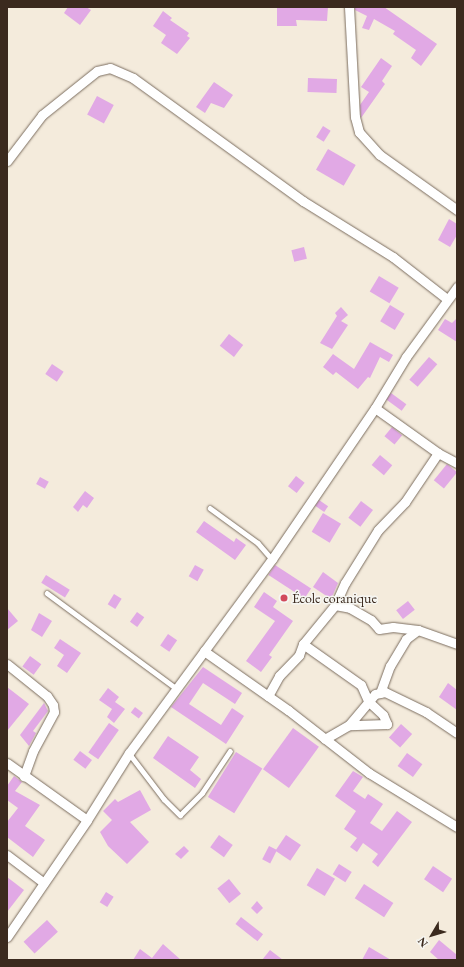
<!DOCTYPE html>
<html>
<head>
<meta charset="utf-8">
<style>
  body { margin:0 }
  #map { position:relative; width:464px; height:967px; overflow:hidden; background:#f4ebdc; font-family:"EB Garamond",serif }
  div>[style] { position:absolute }
  [style*='--x'] { left:calc(var(--x)*1px); top:calc(var(--y)*1px); width:calc(var(--w)*1px); rotate:calc(var(--a)*1deg) }
  .building>* { inset:0; background:#e1a9e5; transform-origin:0 0 }
  .roads { filter:drop-shadow(0 0 1px #7c6e60) drop-shadow(0 0 1px #7c6e60) }
  .lane>* { height:4.5px; margin:-2.25px; padding:0 2.25px; transform-origin:2.25px; border-radius:2.25px; background:#fff }
  .street>* { height:9px; margin:-4.5px; padding:0 4.5px; transform-origin:4.5px; border-radius:4.5px; background:#fff }
  .dots>* { width:11px; height:11px; translate:-50% -50%; box-sizing:border-box; border:2px solid #f6f6f2; border-radius:50% }
  span { translate:-50% -50%; white-space:nowrap; text-align:center; line-height:1.15; -webkit-text-stroke:3px #f6f6f2; paint-order:stroke }
  .poi-label { font-size:14px; color:#3b2a1e }
  .left { translate:0 -50%; text-align:left }
  .frame { position:absolute; inset:0; border:8px solid #3b2a1e; pointer-events:none }
  .north { position:absolute; left:412px; top:915px; width:40px; height:40px; -webkit-text-stroke:3px #f6f6f2; paint-order:stroke; rotate:232deg; font-size:11px; font-weight:700; line-height:16px; text-align:center; color:#3b2a1e }
  .north::after { content:''; display:block; margin:auto; width:14px; height:18px; background:#3b2a1e; clip-path:polygon(50% 0,100% 100%,50% 72%,0 100%) }
</style>
</head>
<body>
<div id="map">
  <div class="building">
    <i style="clip-path:polygon(68px 7px,86px 7px,91px 10px,80px 25px,64px 13px)"></i>
    <i style="clip-path:polygon(277px 7px,328px 7px,327px 21px,296px 20px,297px 26px,277px 26px)"></i>
    <i style="clip-path:polygon(355px 7px,384px 7px,437px 44px,421px 66px,411px 58px,416px 50px,393px 34px,395px 31px,374px 19px,369px 30px,362px 28px,367px 16px,355px 10px)"></i>
    <i style="clip-path:polygon(163px 11px,172px 18px,170px 20px,189px 33px,187px 36px,190px 38px,177px 54px,161px 43px,166px 35px,153px 26px)"></i>
    <i style="clip-path:polygon(381px 58px,392px 66px,382px 81px,385px 84px,361px 118px,360px 105px,369px 92px,361px 87px)"></i>
    <i style="left:308px;top:78px;width:29px;height:14px;rotate:2deg"></i>
    <i style="clip-path:polygon(214px 82px,233px 95px,224px 108px,211px 103px,205px 113px,196px 107px)"></i>
    <i style="left:97px;top:96px;width:19px;height:21px;rotate:28deg"></i>
    <i style="left:323px;top:126px;width:9px;height:13px;rotate:32deg"></i>
    <i style="left:328px;top:149px;width:32px;height:24px;rotate:30deg"></i>
    <i style="clip-path:polygon(449px 219px,457px 224px,457px 235px,450px 247px,438px 240px)"></i>
    <i style="left:304px;top:247px;width:12px;height:13px;rotate:76deg"></i>
    <i style="left:379px;top:276px;width:23px;height:18px;rotate:31deg"></i>
    <i style="left:390px;top:305px;width:17px;height:19px;rotate:31deg"></i>
    <i style="clip-path:polygon(341px 307px,348px 315px,341px 321px,348px 325px,332px 349px,320px 343px,337px 316px,335px 313px)"></i>
    <i style="clip-path:polygon(457px 318px,457px 342px,438px 330px,445px 319px,452px 323px)"></i>
    <i style="left:229px;top:334px;width:18px;height:15px;rotate:38deg"></i>
    <i style="clip-path:polygon(370px 342px,393px 355px,389px 362px,380px 357px,370px 378px,368px 377px,358px 389px,336px 372px,333px 375px,323px 367px,333px 354px,354px 369px)"></i>
    <i style="left:429px;top:357px;width:11px;height:30px;rotate:41deg"></i>
    <i style="left:52px;top:364px;width:14px;height:12px;rotate:34deg"></i>
    <i style="left:391px;top:393px;width:19px;height:8px;rotate:36deg"></i>
    <i style="left:392px;top:427px;width:13px;height:12px;rotate:39deg"></i>
    <i style="left:380px;top:455px;width:16px;height:13px;rotate:40deg"></i>
    <i style="left:447px;top:464px;width:13px;height:21px;rotate:39deg"></i>
    <i style="left:296px;top:476px;width:11px;height:13px;rotate:38deg"></i>
    <i style="left:40px;top:477px;width:10px;height:8px;rotate:29deg"></i>
    <i style="clip-path:polygon(85px 491px,94px 498px,87px 508px,83px 505px,78px 512px,73px 507px)"></i>
    <i style="left:319px;top:500px;width:11px;height:7px;rotate:34deg"></i>
    <i style="left:361px;top:501px;width:15px;height:21px;rotate:37deg"></i>
    <i style="left:323px;top:513px;width:21px;height:22px;rotate:31deg"></i>
    <i style="clip-path:polygon(204px 521px,234px 542px,236px 538px,246px 545px,235px 560px,196px 532px)"></i>
    <i style="left:195px;top:565px;width:10px;height:13px;rotate:29deg"></i>
    <i style="left:275px;top:565px;width:43px;height:12px;rotate:33deg"></i>
    <i style="clip-path:polygon(323px 572px,338px 583px,331px 599px,313px 587px)"></i>
    <i style="left:46px;top:575px;width:28px;height:9px;rotate:32deg"></i>
    <i style="clip-path:polygon(264px 592px,277px 601px,273px 607px,293px 621px,269px 655px,272px 657px,261px 672px,246px 661px,275px 621px,254px 607px)"></i>
    <i style="left:114px;top:594px;width:9px;height:12px;rotate:32deg"></i>
    <i style="left:408px;top:601px;width:11px;height:15px;rotate:52deg"></i>
    <i style="clip-path:polygon(7px 608px,18px 621px,7px 630px)"></i>
    <i style="left:137px;top:612px;width:9px;height:12px;rotate:36deg"></i>
    <i style="clip-path:polygon(39px 613px,52px 621px,42px 637px,31px 630px)"></i>
    <i style="left:168px;top:634px;width:11px;height:14px;rotate:34deg"></i>
    <i style="clip-path:polygon(60px 639px,81px 653px,67px 673px,57px 666px,64px 655px,54px 648px)"></i>
    <i style="left:30px;top:656px;width:14px;height:13px;rotate:36deg"></i>
    <i style="clip-path:polygon(203px 667px,242px 693px,235px 704px,203px 683px,189px 704px,221px 725px,232px 708px,244px 716px,226px 744px,171px 707px)"></i>
    <i style="clip-path:polygon(448px 683px,457px 690px,457px 710px,439px 697px)"></i>
    <i style="clip-path:polygon(7px 687px,29px 704px,7px 731px)"></i>
    <i style="clip-path:polygon(108px 688px,119px 697px,115px 702px,125px 709px,114px 723px,107px 717px,112px 709px,99px 700px)"></i>
    <i style="clip-path:polygon(44px 703px,48px 711px,33px 731px,36px 733px,29px 746px,20px 735px)"></i>
    <i style="left:135px;top:707px;width:10px;height:7px;rotate:37deg"></i>
    <i style="left:109px;top:723px;width:12px;height:36px;rotate:35deg"></i>
    <i style="left:401px;top:724px;width:15px;height:18px;rotate:42deg"></i>
    <i style="left:293px;top:728px;width:32px;height:51px;rotate:36deg"></i>
    <i style="clip-path:polygon(168px 736px,199px 757px,190px 770px,201px 779px,195px 788px,153px 758px)"></i>
    <i style="left:80px;top:751px;width:15px;height:11px;rotate:37deg"></i>
    <i style="left:236px;top:752px;width:31px;height:53px;rotate:32deg"></i>
    <i style="left:407px;top:753px;width:19px;height:16px;rotate:36deg"></i>
    <i style="clip-path:polygon(353px 771px,363px 777px,353px 791px,365px 799px,368px 794px,383px 804px,370px 823px,382px 831px,397px 811px,412px 822px,378px 867px,372px 862px,378px 854px,363px 843px,357px 852px,350px 847px,357px 838px,344px 829px,356px 811px,335px 796px)"></i>
    <i style="clip-path:polygon(14px 776px,22px 782px,15px 791px,40px 805px,25px 826px,45px 840px,33px 857px,7px 837px,7px 822px,18px 808px,7px 800px,7px 786px)"></i>
    <i style="clip-path:polygon(140px 790px,151px 810px,130px 822px,149px 842px,127px 864px,108px 846px,100px 832px,112px 820px,103px 811px,115px 799px,118px 802px)"></i>
    <i style="left:219px;top:835px;width:17px;height:15px;rotate:36deg"></i>
    <i style="left:286px;top:835px;width:18px;height:19px;rotate:34deg"></i>
    <i style="clip-path:polygon(184px 846px,189px 851px,181px 859px,175px 854px)"></i>
    <i style="left:269px;top:846px;width:9px;height:15px;rotate:27deg"></i>
    <i style="left:339px;top:864px;width:15px;height:12px;rotate:32deg"></i>
    <i style="left:433px;top:866px;width:23px;height:16px;rotate:34deg"></i>
    <i style="left:317px;top:868px;width:21px;height:20px;rotate:31deg"></i>
    <i style="clip-path:polygon(7px 877px,24px 890px,7px 912px)"></i>
    <i style="left:229px;top:879px;width:19px;height:15px;rotate:51deg"></i>
    <i style="left:364px;top:884px;width:35px;height:17px;rotate:33deg"></i>
    <i style="left:106px;top:892px;width:9px;height:12px;rotate:32deg"></i>
    <i style="clip-path:polygon(257px 901px,263px 908px,257px 914px,251px 908px)"></i>
    <i style="left:241px;top:917px;width:28px;height:9px;rotate:38deg"></i>
    <i style="left:47px;top:920px;width:16px;height:32px;rotate:47deg"></i>
    <i style="clip-path:polygon(439px 940px,457px 955px,457px 960px,439px 960px,430px 952px)"></i>
    <i style="clip-path:polygon(163px 944px,181px 960px,133px 960px,140px 949px,152px 958px)"></i>
    <i style="clip-path:polygon(369px 947px,391px 960px,362px 960px)"></i>
    <i style="clip-path:polygon(270px 950px,283px 960px,262px 960px)"></i>
  </div>
  <div class="roads">
    <div class="lane">
      <i style="--x:210;--y:508;--w:59;--a:36.1"></i>
      <i style="--x:258;--y:543;--w:21;--a:49"></i>
      <i style="--x:47;--y:593;--w:160;--a:36.4"></i>
      <i style="--x:129;--y:753;--w:58;--a:52.7"></i>
      <i style="--x:164;--y:799;--w:23;--a:45"></i>
      <i style="--x:180;--y:815;--w:31;--a:-45"></i>
      <i style="--x:202;--y:793;--w:50;--a:-56.3"></i>
    </div>
    <div class="street">
      <i style="--x:349;--y:7;--w:110;--a:86.9"></i>
      <i style="--x:355;--y:117;--w:16;--a:75"></i>
      <i style="--x:359;--y:132;--w:31;--a:48"></i>
      <i style="--x:380;--y:155;--w:95;--a:35.5"></i>
      <i style="--x:7;--y:161;--w:58;--a:-52.7"></i>
      <i style="--x:42;--y:115;--w:70;--a:-38.7"></i>
      <i style="--x:97;--y:71;--w:13;--a:-13"></i>
      <i style="--x:110;--y:68;--w:25;--a:23"></i>
      <i style="--x:133;--y:78;--w:210;--a:35.9"></i>
      <i style="--x:303;--y:201;--w:106;--a:31.9"></i>
      <i style="--x:393;--y:257;--w:68;--a:37.9"></i>
      <i style="--x:438;--y:453;--w:21;--a:28"></i>
      <i style="--x:335;--y:605;--w:15;--a:11"></i>
      <i style="--x:350;--y:608;--w:24;--a:30"></i>
      <i style="--x:371;--y:620;--w:12;--a:48"></i>
      <i style="--x:379;--y:629;--w:14;--a:-8"></i>
      <i style="--x:393;--y:627;--w:25;--a:7"></i>
      <i style="--x:303;--y:644;--w:50;--a:-50.6"></i>
      <i style="--x:335;--y:605;--w:24;--a:-66"></i>
      <i style="--x:345;--y:583;--w:62;--a:-58.1"></i>
      <i style="--x:378;--y:530;--w:39;--a:-46"></i>
      <i style="--x:405;--y:502;--w:59;--a:-56"></i>
      <i style="--x:438;--y:453;--w:77;--a:-144.5"></i>
      <i style="--x:204;--y:651;--w:103;--a:35.1"></i>
      <i style="--x:288;--y:710;--w:103;--a:37.9"></i>
      <i style="--x:369;--y:773;--w:103;--a:31.5"></i>
      <i style="--x:7;--y:664;--w:51;--a:38.7"></i>
      <i style="--x:47;--y:696;--w:11;--a:56"></i>
      <i style="--x:53;--y:705;--w:7;--a:82"></i>
      <i style="--x:54;--y:712;--w:44;--a:118.3"></i>
      <i style="--x:33;--y:751;--w:27;--a:110"></i>
      <i style="--x:380;--y:693;--w:29;--a:-70"></i>
      <i style="--x:390;--y:666;--w:31;--a:-59"></i>
      <i style="--x:406;--y:639;--w:15;--a:-37"></i>
      <i style="--x:418;--y:630;--w:41;--a:19.7"></i>
      <i style="--x:268;--y:696;--w:23;--a:-61"></i>
      <i style="--x:279;--y:676;--w:29;--a:-46"></i>
      <i style="--x:299;--y:655;--w:12;--a:-70"></i>
      <i style="--x:303;--y:644;--w:71;--a:35.3"></i>
      <i style="--x:361;--y:685;--w:17;--a:66"></i>
      <i style="--x:368;--y:701;--w:21;--a:43"></i>
      <i style="--x:383;--y:715;--w:10;--a:66"></i>
      <i style="--x:387;--y:724;--w:38;--a:178"></i>
      <i style="--x:349;--y:725;--w:28;--a:150"></i>
      <i style="--x:349;--y:725;--w:40;--a:-50"></i>
      <i style="--x:375;--y:694;--w:10;--a:-11"></i>
      <i style="--x:385;--y:692;--w:46;--a:26"></i>
      <i style="--x:426;--y:712;--w:37;--a:34"></i>
      <i style="--x:7;--y:763;--w:98;--a:35.5"></i>
      <i style="--x:7;--y:855;--w:46;--a:37.1"></i>
      <i style="--x:7;--y:937;--w:142;--a:-55.6"></i>
      <i style="--x:87;--y:820;--w:79;--a:-57.9"></i>
      <i style="--x:129;--y:753;--w:241;--a:-53.6"></i>
      <i style="--x:272;--y:559;--w:183;--a:-55.7"></i>
      <i style="--x:375;--y:408;--w:60;--a:-58.7"></i>
      <i style="--x:406;--y:357;--w:87;--a:-53.9"></i>
    </div>
  </div>
  <div class="dots">
    <i style="left:284px;top:598px;background:#d1495b"></i>
  </div>
  <div class="poi-label">
    <span class="left" style="left:292px;top:598px">École coranique</span>
  </div>
  <div class="frame"></div>
  <div class="north">N</div>
</div>
</body>
</html>
